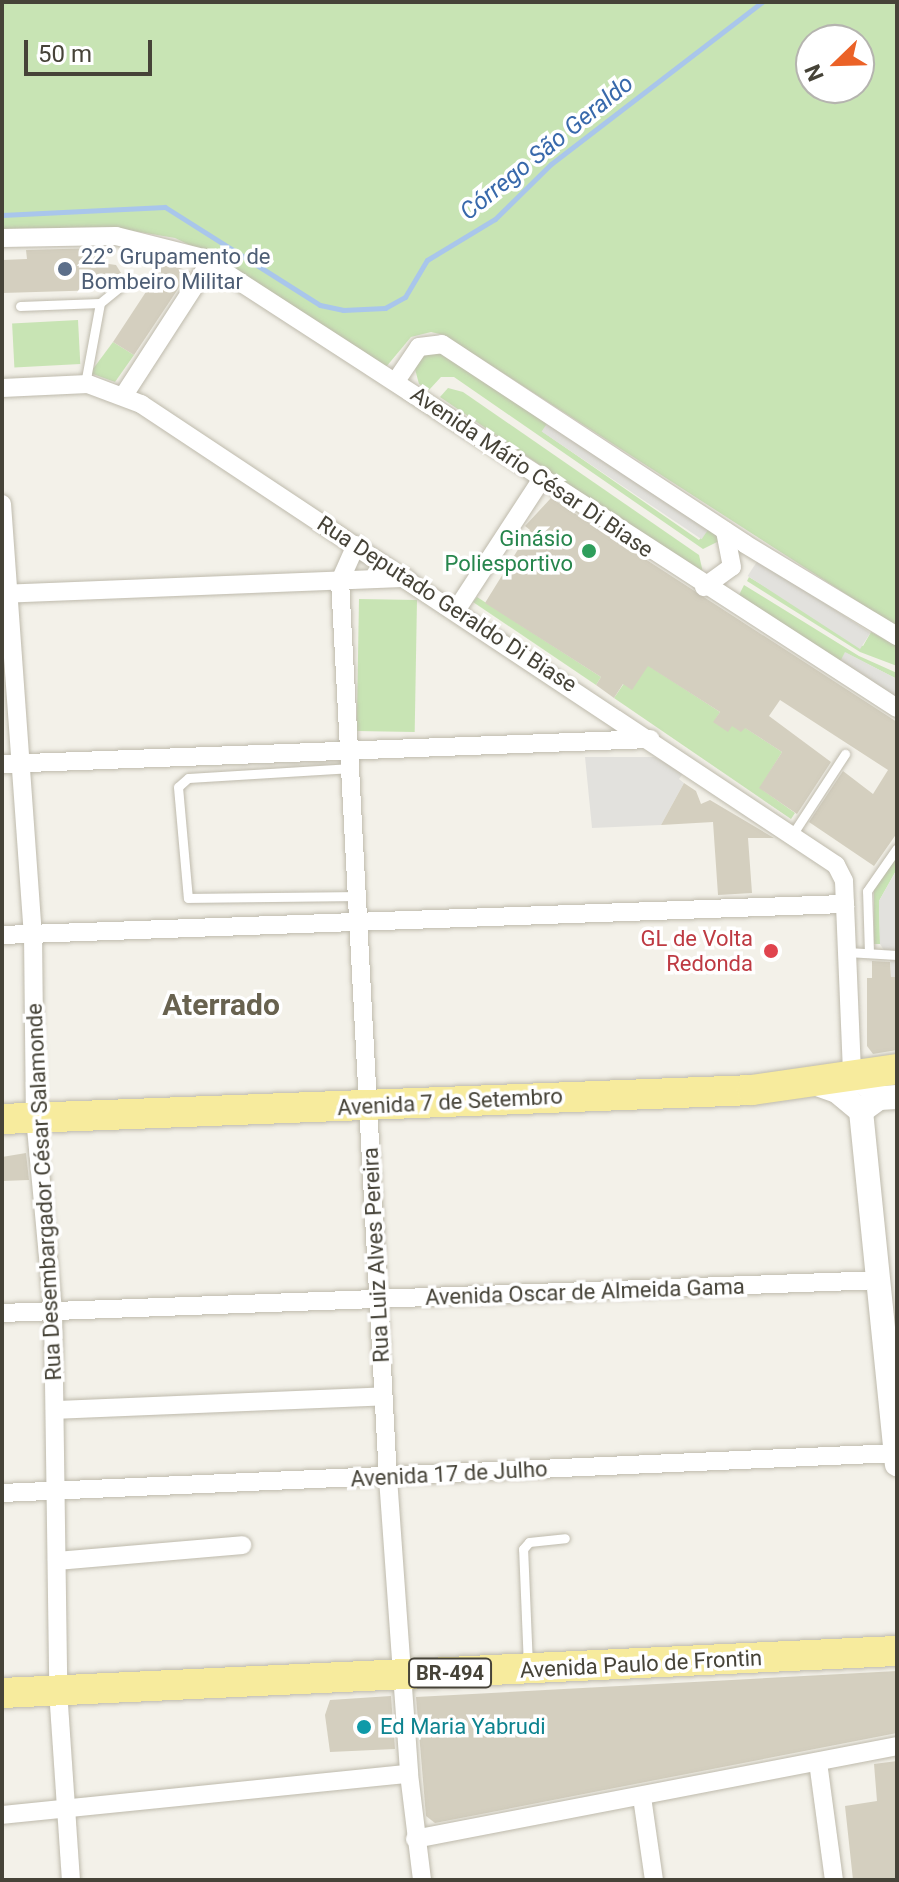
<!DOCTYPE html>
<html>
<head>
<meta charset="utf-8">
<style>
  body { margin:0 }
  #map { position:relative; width:899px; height:1882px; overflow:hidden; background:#f3f1e9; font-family:Roboto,sans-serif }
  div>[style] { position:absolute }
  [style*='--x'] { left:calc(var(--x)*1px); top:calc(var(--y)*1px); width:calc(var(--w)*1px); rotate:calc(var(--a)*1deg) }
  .green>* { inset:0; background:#c8e4b4; transform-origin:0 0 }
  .parking>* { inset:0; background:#e2e1dd; transform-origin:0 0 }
  .stream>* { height:5px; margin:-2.5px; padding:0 2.5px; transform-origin:2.5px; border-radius:2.5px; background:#a9c6eb }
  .building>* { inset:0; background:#d4cfbf }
  .roads { filter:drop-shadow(0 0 2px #bebaac) drop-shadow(0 0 2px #bebaac) }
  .service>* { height:9px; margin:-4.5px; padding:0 4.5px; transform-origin:4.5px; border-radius:4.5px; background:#fff }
  .minor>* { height:18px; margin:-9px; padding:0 9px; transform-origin:9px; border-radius:9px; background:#fff }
  .tertiary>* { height:24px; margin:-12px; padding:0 12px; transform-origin:12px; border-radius:12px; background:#fff }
  .primary>* { height:30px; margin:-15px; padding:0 15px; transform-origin:15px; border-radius:15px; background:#f7eb9d }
  .dots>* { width:22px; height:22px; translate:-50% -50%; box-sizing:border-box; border:4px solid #fff; border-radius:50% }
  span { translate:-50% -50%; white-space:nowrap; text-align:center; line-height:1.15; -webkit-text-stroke:7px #fff; paint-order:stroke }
  .shield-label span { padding:2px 6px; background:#fff; border:2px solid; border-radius:6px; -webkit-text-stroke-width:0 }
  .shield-label { font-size:20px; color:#464338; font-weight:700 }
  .service-label { font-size:22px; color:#4e5e75 }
  .left { translate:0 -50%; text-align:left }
  .street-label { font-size:22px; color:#464338 }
  .leisure-label { font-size:22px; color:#27864d }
  .right { translate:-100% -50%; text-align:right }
  .health-label { font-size:22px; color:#be3a42 }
  .culture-label { font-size:22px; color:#0d838f }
  .water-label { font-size:24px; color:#3869ab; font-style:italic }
  .district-label { font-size:30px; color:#68624f; font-weight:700 }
  .frame { position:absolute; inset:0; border:4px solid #464338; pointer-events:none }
  .north { position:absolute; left:795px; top:24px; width:80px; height:80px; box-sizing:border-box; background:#fff; border:2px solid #b5b4af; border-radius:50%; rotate:247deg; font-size:22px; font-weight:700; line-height:32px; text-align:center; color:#464338 }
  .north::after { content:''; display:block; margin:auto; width:28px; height:36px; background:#eb6227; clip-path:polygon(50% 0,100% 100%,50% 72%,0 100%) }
  .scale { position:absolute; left:24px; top:40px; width:128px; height:36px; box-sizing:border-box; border:4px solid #464338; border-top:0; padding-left:10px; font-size:24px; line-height:28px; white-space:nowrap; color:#464338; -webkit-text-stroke:6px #fff; paint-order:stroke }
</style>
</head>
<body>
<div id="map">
  <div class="green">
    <i style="clip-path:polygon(evenodd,2px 2px,897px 2px,897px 627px,444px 335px,431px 332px,411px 337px,386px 367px,225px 262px,175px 238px,110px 227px,2px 229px,2px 2px,811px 40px,859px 40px,859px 88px,811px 88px,811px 40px)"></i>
    <i style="left:78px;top:320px;width:44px;height:66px;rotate:87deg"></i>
    <i style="clip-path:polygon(113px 342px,134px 355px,115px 382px,90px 373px)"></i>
    <i style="clip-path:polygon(437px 350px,550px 419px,543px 432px,699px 540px,709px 528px,721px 540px,703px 549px,454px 377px,441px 377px,429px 390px,419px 384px,415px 369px,422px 355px)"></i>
    <i style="clip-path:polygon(448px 388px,463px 392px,699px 555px,704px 577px,440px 397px)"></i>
    <i style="clip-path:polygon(749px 577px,863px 646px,871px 632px,897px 646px,897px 666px,860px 652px,747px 581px)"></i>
    <i style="clip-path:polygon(744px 585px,859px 656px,897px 673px,897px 679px,846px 653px,838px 666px,737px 599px)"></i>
    <i style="clip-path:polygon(477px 597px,601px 677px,596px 685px,473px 602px)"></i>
    <i style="left:359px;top:599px;width:58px;height:132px;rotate:1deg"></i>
    <i style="clip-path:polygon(640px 660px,720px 712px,714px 722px,735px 721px,782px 752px,760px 788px,795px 813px,791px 819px,614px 698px)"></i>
    <i style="clip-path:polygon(897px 854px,897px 869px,879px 901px,880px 944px,874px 944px,874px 887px)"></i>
  </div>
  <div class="parking">
    <i style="left:550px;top:419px;width:193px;height:15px;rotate:34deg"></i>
    <i style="left:758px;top:560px;width:134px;height:19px;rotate:33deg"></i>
    <i style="clip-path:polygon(845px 652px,897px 679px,895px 698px,838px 666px)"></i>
    <i style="clip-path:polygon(585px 757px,654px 757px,684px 772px,679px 779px,684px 783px,661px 825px,592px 828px)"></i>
    <i style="clip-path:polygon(897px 869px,897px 977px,891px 977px,890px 959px,880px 944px,879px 901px)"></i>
  </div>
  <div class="stream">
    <i style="--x:2;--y:215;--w:163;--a:-2.8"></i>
    <i style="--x:165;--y:207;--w:183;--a:32.3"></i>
    <i style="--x:320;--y:305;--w:24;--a:12"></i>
    <i style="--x:343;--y:310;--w:42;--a:-2.7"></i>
    <i style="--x:385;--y:308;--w:23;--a:-29"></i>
    <i style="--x:405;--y:297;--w:43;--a:-59.3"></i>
    <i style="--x:427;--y:260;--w:79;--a:-31.1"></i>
    <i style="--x:495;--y:219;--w:78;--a:-44.5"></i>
    <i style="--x:551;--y:164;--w:266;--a:-37.5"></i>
  </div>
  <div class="building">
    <i style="clip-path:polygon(101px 248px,102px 263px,116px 265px,121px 273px,103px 281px,103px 290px,2px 293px,2px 260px,27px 259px,26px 250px)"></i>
    <i style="clip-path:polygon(135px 255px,190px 271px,134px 355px,113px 342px,159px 272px)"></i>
    <i style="clip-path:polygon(551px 498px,897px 722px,897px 833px,874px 866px,809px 822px,843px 771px,873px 794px,888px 770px,780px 700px,769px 716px,831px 762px,797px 814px,759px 788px,782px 752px,745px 728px,741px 732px,732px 726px,728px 732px,713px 722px,720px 712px,648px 666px,632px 690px,623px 684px,614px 698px,596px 685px,601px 677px,485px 603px,530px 530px,525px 526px)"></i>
    <i style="clip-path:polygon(684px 783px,696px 791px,701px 804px,710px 800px,774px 838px,748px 838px,752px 893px,718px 895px,713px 822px,661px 825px)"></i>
    <i style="clip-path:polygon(872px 961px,890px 962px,891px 977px,897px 977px,897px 1050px,873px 1054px,867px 1046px,867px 978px,872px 978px)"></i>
    <i style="clip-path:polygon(26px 1153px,29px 1180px,2px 1181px,2px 1157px)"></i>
    <i style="clip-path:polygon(897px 1671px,897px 1733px,435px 1823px,426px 1816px,416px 1697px)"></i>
    <i style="clip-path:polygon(391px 1696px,395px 1749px,330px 1752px,325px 1715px,330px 1700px)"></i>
    <i style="clip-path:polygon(897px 1761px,897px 1880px,853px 1880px,845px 1806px,877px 1801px,874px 1764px)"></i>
  </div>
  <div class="roads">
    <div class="service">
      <i style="--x:100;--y:303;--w:36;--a:-39"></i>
      <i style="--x:20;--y:306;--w:80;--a:-2.1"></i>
      <i style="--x:100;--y:303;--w:82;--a:100.5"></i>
      <i style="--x:352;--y:768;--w:164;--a:176.5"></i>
      <i style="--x:188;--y:778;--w:13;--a:138"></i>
      <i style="--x:178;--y:787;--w:111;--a:84.9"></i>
      <i style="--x:188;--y:898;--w:169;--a:-0.7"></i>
      <i style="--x:792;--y:835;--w:97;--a:-56.8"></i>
      <i style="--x:847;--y:952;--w:50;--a:3.4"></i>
      <i style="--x:869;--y:953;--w:62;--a:-91.8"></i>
      <i style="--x:867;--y:891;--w:52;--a:-55.1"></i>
      <i style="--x:528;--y:1666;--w:117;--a:-92.4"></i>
      <i style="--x:523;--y:1549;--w:9;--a:-49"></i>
      <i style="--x:529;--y:1542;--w:36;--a:-6"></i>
    </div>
    <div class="minor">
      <i style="--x:2;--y:238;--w:114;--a:-1"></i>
      <i style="--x:116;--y:236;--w:90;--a:14.2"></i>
      <i style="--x:203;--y:258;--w:827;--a:32.96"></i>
      <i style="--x:396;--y:381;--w:41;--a:-55.9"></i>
      <i style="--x:419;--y:347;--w:23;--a:-7"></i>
      <i style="--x:442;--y:344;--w:363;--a:33.4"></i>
      <i style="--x:745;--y:544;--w:178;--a:31.2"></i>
      <i style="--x:2;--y:388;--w:86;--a:-2.7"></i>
      <i style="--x:88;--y:384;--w:57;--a:20.7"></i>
      <i style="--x:141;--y:404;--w:834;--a:33.56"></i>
      <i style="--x:836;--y:865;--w:18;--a:63"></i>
      <i style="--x:844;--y:881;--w:189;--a:87.6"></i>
      <i style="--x:852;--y:1070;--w:15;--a:62"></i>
      <i style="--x:859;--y:1083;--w:25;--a:37"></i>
      <i style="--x:124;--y:395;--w:158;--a:-57.1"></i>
      <i style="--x:2;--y:504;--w:430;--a:85.9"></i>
      <i style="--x:33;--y:933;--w:184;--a:89.4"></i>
      <i style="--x:35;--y:1117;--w:194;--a:84.7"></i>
      <i style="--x:53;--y:1310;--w:380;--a:89.2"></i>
      <i style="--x:58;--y:1690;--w:190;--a:86.1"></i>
      <i style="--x:356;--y:545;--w:39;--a:114"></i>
      <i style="--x:340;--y:581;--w:898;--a:86.94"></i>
      <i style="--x:388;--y:1478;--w:297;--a:85.9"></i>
      <i style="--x:409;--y:1774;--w:107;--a:83"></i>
      <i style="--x:704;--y:587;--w:34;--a:-36"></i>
      <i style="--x:732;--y:567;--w:37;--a:-101"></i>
      <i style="--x:2;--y:594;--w:404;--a:-2.3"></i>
      <i style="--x:457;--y:609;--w:158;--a:-56.9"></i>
      <i style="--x:2;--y:764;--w:649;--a:-2.21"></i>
      <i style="--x:2;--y:935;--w:844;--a:-2.11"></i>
      <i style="--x:2;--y:1313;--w:878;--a:-2.15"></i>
      <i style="--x:55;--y:1410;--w:328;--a:-2.4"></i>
      <i style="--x:2;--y:1493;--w:895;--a:-2.56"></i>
      <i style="--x:57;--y:1561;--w:186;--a:-4.9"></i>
      <i style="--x:818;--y:1762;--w:119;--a:82.3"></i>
      <i style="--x:642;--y:1797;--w:84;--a:81.8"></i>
      <i style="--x:2;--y:1815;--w:409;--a:-5.8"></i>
      <i style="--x:415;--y:1839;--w:491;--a:-10.9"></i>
    </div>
    <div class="tertiary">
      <i style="--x:814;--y:1083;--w:24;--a:19"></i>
      <i style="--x:837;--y:1091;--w:31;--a:40"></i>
      <i style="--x:861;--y:1111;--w:355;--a:84.2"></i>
      <i style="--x:861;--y:1111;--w:22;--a:-36"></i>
      <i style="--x:879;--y:1098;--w:18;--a:-3"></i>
    </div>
    <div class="primary">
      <i style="--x:2;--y:1119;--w:751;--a:-2.21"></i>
      <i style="--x:752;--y:1090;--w:147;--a:-8.2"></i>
      <i style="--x:2;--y:1693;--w:896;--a:-2.69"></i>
    </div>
  </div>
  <div class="dots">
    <i style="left:65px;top:269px;background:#5c6f8a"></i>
    <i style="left:589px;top:551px;background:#2e9e5b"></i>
    <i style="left:771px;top:951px;background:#e0444e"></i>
    <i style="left:364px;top:1727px;background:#0f9aa8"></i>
  </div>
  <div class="shield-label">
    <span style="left:450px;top:1673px">BR-494</span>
  </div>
  <div class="service-label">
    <span class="left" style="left:81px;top:269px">22° Grupamento de<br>Bombeiro Militar</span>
  </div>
  <div class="street-label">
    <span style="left:532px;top:472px;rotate:34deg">Avenida Mário César Di Biase</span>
    <span style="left:447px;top:604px;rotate:33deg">Rua Deputado Geraldo Di Biase</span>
    <span style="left:450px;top:1102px;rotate:-3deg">Avenida 7 de Setembro</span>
    <span style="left:44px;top:1192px;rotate:-93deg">Rua Desembargador César Salamonde</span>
    <span style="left:376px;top:1255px;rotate:-93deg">Rua Luiz Alves Pereira</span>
    <span style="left:585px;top:1292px;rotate:-2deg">Avenida Oscar de Almeida Gama</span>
    <span style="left:449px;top:1474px;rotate:-3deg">Avenida 17 de Julho</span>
    <span style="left:641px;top:1664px;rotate:-3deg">Avenida Paulo de Frontin</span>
  </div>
  <div class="leisure-label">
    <span class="right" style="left:573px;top:551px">Ginásio<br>Poliesportivo</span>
  </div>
  <div class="health-label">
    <span class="right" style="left:753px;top:951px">GL de Volta<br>Redonda</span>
  </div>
  <div class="culture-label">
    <span class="left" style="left:380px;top:1727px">Ed Maria Yabrudi</span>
  </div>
  <div class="water-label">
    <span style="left:547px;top:148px;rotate:-39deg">Córrego São Geraldo</span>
  </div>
  <div class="district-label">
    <span style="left:221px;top:1005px">Aterrado</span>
  </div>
  <div class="frame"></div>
  <div class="north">N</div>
  <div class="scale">50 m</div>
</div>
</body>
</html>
